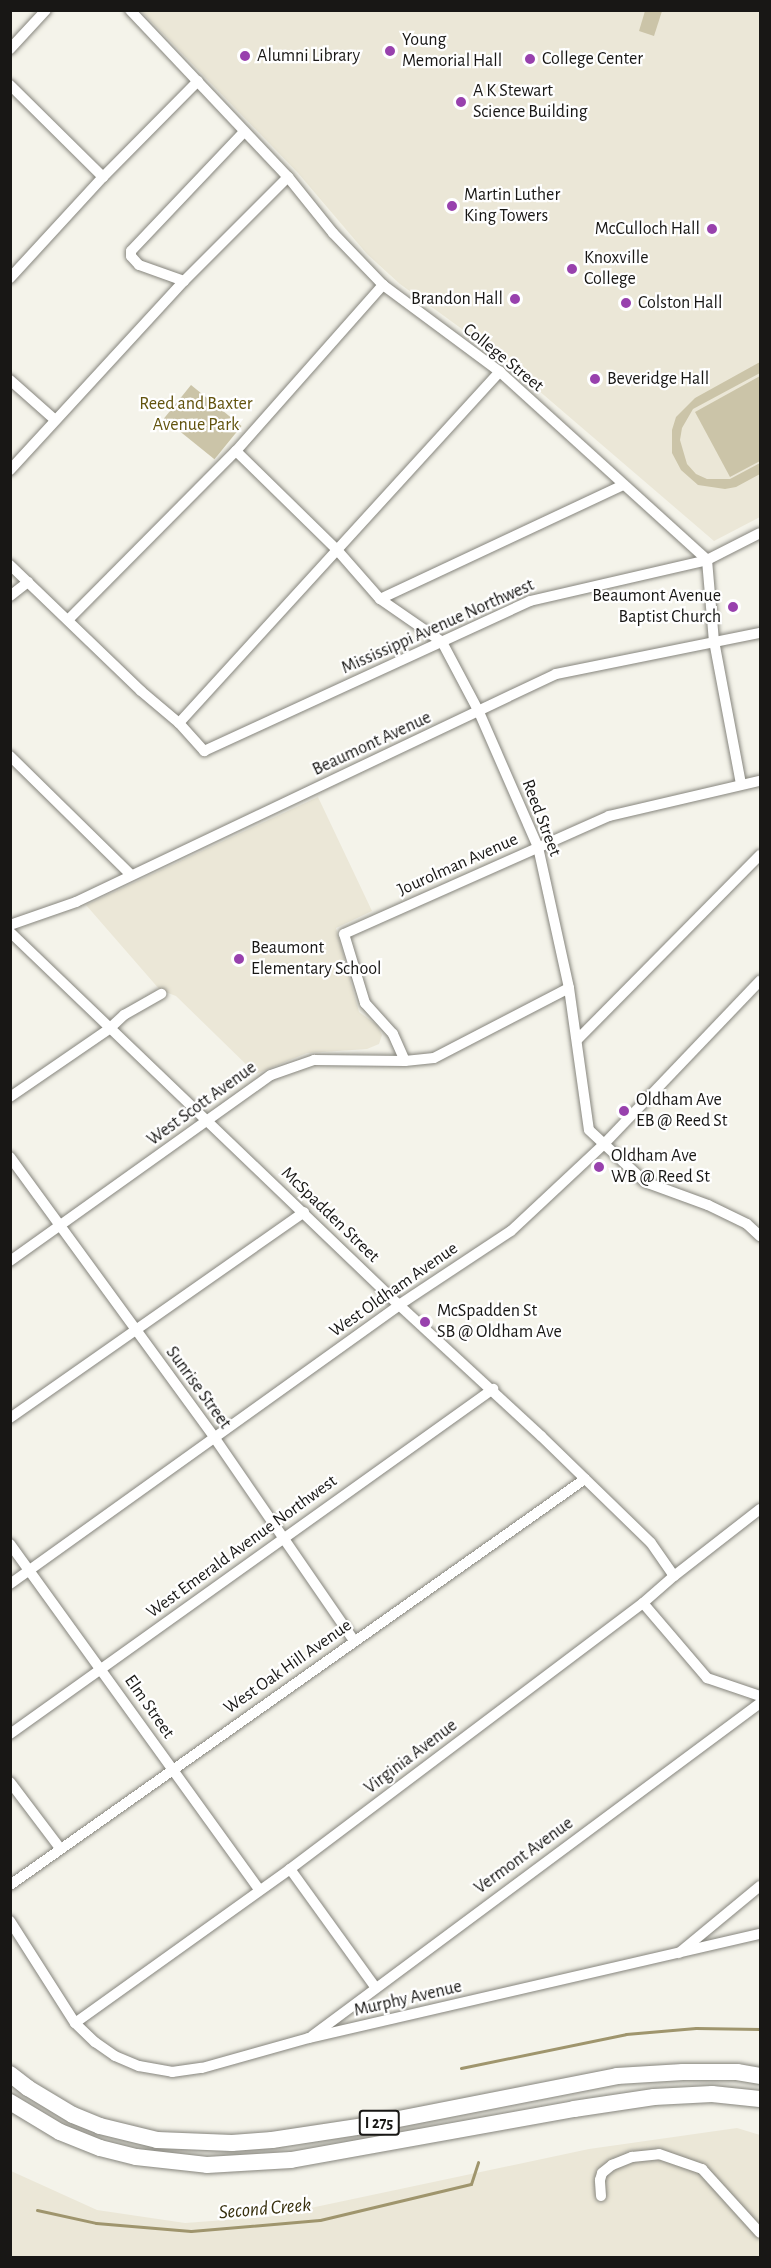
<!DOCTYPE html>
<html>
<head>
<meta charset="utf-8">
<style>
  body { margin:0 }
  #map { position:relative; width:771px; height:2268px; overflow:hidden; background:#f4f3ea; font-family:"Alegreya Sans",sans-serif }
  div>[style] { position:absolute }
  [style*='--x'] { left:calc(var(--x)*1px); top:calc(var(--y)*1px); width:calc(var(--w)*1px); rotate:calc(var(--a)*1deg) }
  .built>* { inset:0; background:#ebe7d7 }
  .green>* { inset:0; background:#cbc4a8; transform-origin:0 0 }
  .stream>* { height:3px; margin:-1.5px; padding:0 1.5px; transform-origin:1.5px; border-radius:1.5px; background:#9f956d }
  .roads { filter:drop-shadow(0 0 2px #86857d) drop-shadow(0 0 2px #86857d) }
  .minor>* { height:10px; margin:-5px; padding:0 5px; transform-origin:5px; border-radius:5px; background:#fff }
  .highway>* { height:16px; margin:-8px; padding:0 8px; transform-origin:8px; border-radius:8px; background:#fff }
  .dots>* { width:16px; height:16px; translate:-50% -50%; box-sizing:border-box; border:3px solid #fff; border-radius:50% }
  span { translate:-50% -50%; white-space:nowrap; text-align:center; line-height:1.15; -webkit-text-stroke:4.5px #fff; paint-order:stroke }
  .shield-label span { padding:2px 4px; background:#fff; border:2px solid; border-radius:4px; -webkit-text-stroke-width:0 }
  .shield-label { font-size:16px; color:#181715; font-weight:700 }
  .poi-label { font-size:18px; color:#181715 }
  .left { translate:0 -50%; text-align:left }
  .right { translate:-100% -50%; text-align:right }
  .street-label { font-size:18px; color:#181715 }
  .park-label { font-size:18px; color:#62530d }
  .water-label { font-size:20px; color:#372f0d; font-style:italic }
  .frame { position:absolute; inset:0; border:12px solid #181715; pointer-events:none }
</style>
</head>
<body>
<div id="map">
  <div class="built">
    <i style="clip-path:polygon(141px 11px,760px 11px,760px 517px,714px 541px,495px 353px,400px 284px,367px 254px,298px 173px)"></i>
    <i style="clip-path:polygon(318px 797px,372px 911px,336px 928px,359px 1012px,377px 1025px,382px 1035px,379px 1044px,367px 1049px,307px 1053px,256px 1074px,176px 996px,160px 990px,86px 905px)"></i>
    <i style="clip-path:polygon(737px 2128px,760px 2135px,760px 2257px,11px 2258px,11px 2171px,97px 2210px,185px 2223px,268px 2217px,589px 2149px)"></i>
  </div>
  <div class="green">
    <i style="clip-path:polygon(645px 11px,662px 11px,654px 36px,639px 31px)"></i>
    <i style="clip-path:polygon(760px 362px,760px 373px,693px 409px,682px 428px,680px 440px,687px 464px,696px 474px,707px 479px,730px 479px,760px 463px,760px 474px,736px 487px,725px 489px,698px 485px,681px 470px,672px 453px,672px 430px,676px 417px,695px 398px)"></i>
    <i style="clip-path:polygon(760px 376px,760px 461px,730px 477px,695px 412px)"></i>
    <i style="left:191px;top:385px;width:65px;height:43px;rotate:39deg"></i>
  </div>
  <div class="stream">
    <i style="--x:461;--y:2068;--w:168;--a:-11.6"></i>
    <i style="--x:626;--y:2034;--w:70;--a:-4.9"></i>
    <i style="--x:696;--y:2028;--w:64;--a:0.9"></i>
    <i style="--x:37;--y:2210;--w:60;--a:12.4"></i>
    <i style="--x:96;--y:2223;--w:95;--a:4.8"></i>
    <i style="--x:191;--y:2231;--w:129;--a:-4.9"></i>
    <i style="--x:320;--y:2220;--w:155;--a:-13.4"></i>
    <i style="--x:471;--y:2184;--w:23;--a:-72"></i>
  </div>
  <div class="roads">
    <div class="minor">
      <i style="--x:130;--y:10;--w:230;--a:46.6"></i>
      <i style="--x:288;--y:177;--w:72;--a:51.2"></i>
      <i style="--x:333;--y:233;--w:72;--a:46.1"></i>
      <i style="--x:383;--y:285;--w:146;--a:36.6"></i>
      <i style="--x:500;--y:372;--w:280;--a:42.2"></i>
      <i style="--x:707;--y:560;--w:81;--a:85.1"></i>
      <i style="--x:714;--y:641;--w:146;--a:79.3"></i>
      <i style="--x:10;--y:49;--w:53;--a:-47.3"></i>
      <i style="--x:10;--y:85;--w:131;--a:44.7"></i>
      <i style="--x:10;--y:278;--w:137;--a:-47.4"></i>
      <i style="--x:103;--y:177;--w:135;--a:-45.3"></i>
      <i style="--x:184;--y:281;--w:48;--a:-160.4"></i>
      <i style="--x:139;--y:265;--w:12;--a:-132"></i>
      <i style="--x:131;--y:256;--w:5;--a:-90"></i>
      <i style="--x:131;--y:251;--w:164;--a:-46.5"></i>
      <i style="--x:10;--y:380;--w:60;--a:41.6"></i>
      <i style="--x:236;--y:451;--w:143;--a:44.4"></i>
      <i style="--x:338;--y:551;--w:64;--a:48.8"></i>
      <i style="--x:380;--y:599;--w:75;--a:34.7"></i>
      <i style="--x:442;--y:642;--w:79;--a:62.1"></i>
      <i style="--x:479;--y:712;--w:147;--a:66.4"></i>
      <i style="--x:538;--y:847;--w:144;--a:77.6"></i>
      <i style="--x:569;--y:988;--w:143;--a:82"></i>
      <i style="--x:589;--y:1130;--w:76;--a:42.9"></i>
      <i style="--x:645;--y:1182;--w:67;--a:20.1"></i>
      <i style="--x:708;--y:1205;--w:43;--a:26"></i>
      <i style="--x:747;--y:1224;--w:18;--a:43"></i>
      <i style="--x:10;--y:470;--w:257;--a:-47.4"></i>
      <i style="--x:184;--y:281;--w:147;--a:-45"></i>
      <i style="--x:10;--y:565;--w:182;--a:43.9"></i>
      <i style="--x:141;--y:691;--w:50;--a:40.1"></i>
      <i style="--x:179;--y:723;--w:38;--a:48"></i>
      <i style="--x:204;--y:751;--w:359;--a:-24.7"></i>
      <i style="--x:530;--y:601;--w:182;--a:-13"></i>
      <i style="--x:707;--y:560;--w:59;--a:-27"></i>
      <i style="--x:10;--y:596;--w:23;--a:-38"></i>
      <i style="--x:380;--y:599;--w:268;--a:-25.1"></i>
      <i style="--x:68;--y:620;--w:238;--a:-45.2"></i>
      <i style="--x:236;--y:451;--w:222;--a:-48.5"></i>
      <i style="--x:179;--y:723;--w:476;--a:-47.6"></i>
      <i style="--x:10;--y:756;--w:170;--a:44.5"></i>
      <i style="--x:10;--y:925;--w:70;--a:-19.2"></i>
      <i style="--x:76;--y:902;--w:531;--a:-25.41"></i>
      <i style="--x:556;--y:674;--w:208;--a:-11.4"></i>
      <i style="--x:10;--y:932;--w:539;--a:43.8"></i>
      <i style="--x:399;--y:1305;--w:193;--a:42.7"></i>
      <i style="--x:541;--y:1436;--w:153;--a:44.2"></i>
      <i style="--x:651;--y:1543;--w:40;--a:55.1"></i>
      <i style="--x:578;--y:1039;--w:259;--a:-45.3"></i>
      <i style="--x:405;--y:1061;--w:30;--a:-114"></i>
      <i style="--x:393;--y:1034;--w:42;--a:-132.1"></i>
      <i style="--x:365;--y:1003;--w:72;--a:-106.9"></i>
      <i style="--x:344;--y:934;--w:290;--a:-24"></i>
      <i style="--x:609;--y:816;--w:155;--a:-13.1"></i>
      <i style="--x:10;--y:1097;--w:120;--a:-34.5"></i>
      <i style="--x:109;--y:1029;--w:21;--a:-43"></i>
      <i style="--x:124;--y:1015;--w:43;--a:-29.6"></i>
      <i style="--x:10;--y:1157;--w:346;--a:53.9"></i>
      <i style="--x:214;--y:1437;--w:247;--a:55.5"></i>
      <i style="--x:10;--y:1261;--w:320;--a:-35.5"></i>
      <i style="--x:271;--y:1075;--w:46;--a:-19.2"></i>
      <i style="--x:314;--y:1060;--w:91;--a:0.6"></i>
      <i style="--x:405;--y:1061;--w:29;--a:-6"></i>
      <i style="--x:434;--y:1058;--w:152;--a:-27.4"></i>
      <i style="--x:10;--y:1418;--w:359;--a:-35"></i>
      <i style="--x:10;--y:1544;--w:425;--a:54.2"></i>
      <i style="--x:10;--y:1584;--w:479;--a:-35.6"></i>
      <i style="--x:399;--y:1305;--w:134;--a:-33.5"></i>
      <i style="--x:511;--y:1231;--w:127;--a:-43.1"></i>
      <i style="--x:604;--y:1144;--w:226;--a:-46.3"></i>
      <i style="--x:643;--y:1603;--w:99;--a:49.5"></i>
      <i style="--x:707;--y:1678;--w:56;--a:18.8"></i>
      <i style="--x:10;--y:1734;--w:594;--a:-35.54"></i>
      <i style="--x:10;--y:1782;--w:83;--a:52.9"></i>
      <i style="--x:290;--y:1869;--w:145;--a:54.2"></i>
      <i style="--x:10;--y:1885;--w:704;--a:-35.23"></i>
      <i style="--x:10;--y:1921;--w:121;--a:57.5"></i>
      <i style="--x:75;--y:2023;--w:28;--a:44"></i>
      <i style="--x:95;--y:2042;--w:24;--a:35"></i>
      <i style="--x:115;--y:2056;--w:26;--a:23"></i>
      <i style="--x:139;--y:2066;--w:34;--a:10"></i>
      <i style="--x:172;--y:2072;--w:30;--a:-8"></i>
      <i style="--x:202;--y:2068;--w:111;--a:-15.7"></i>
      <i style="--x:309;--y:2038;--w:463;--a:-13"></i>
      <i style="--x:679;--y:1953;--w:105;--a:-39.6"></i>
      <i style="--x:75;--y:2023;--w:264;--a:-35.6"></i>
      <i style="--x:290;--y:1869;--w:442;--a:-37"></i>
      <i style="--x:643;--y:1603;--w:41;--a:-41.1"></i>
      <i style="--x:674;--y:1576;--w:109;--a:-37.9"></i>
      <i style="--x:312;--y:2036;--w:558;--a:-36.62"></i>
      <i style="--x:601;--y:2196;--w:16;--a:-94"></i>
      <i style="--x:600;--y:2180;--w:7;--a:-74"></i>
      <i style="--x:602;--y:2173;--w:13;--a:-39"></i>
      <i style="--x:612;--y:2165;--w:22;--a:-22"></i>
      <i style="--x:632;--y:2157;--w:27;--a:-6"></i>
      <i style="--x:659;--y:2154;--w:46;--a:19.2"></i>
      <i style="--x:702;--y:2169;--w:86;--a:47.8"></i>
    </div>
    <div class="highway">
      <i style="--x:10;--y:2074;--w:23;--a:38"></i>
      <i style="--x:28;--y:2088;--w:52;--a:31"></i>
      <i style="--x:73;--y:2115;--w:29;--a:22"></i>
      <i style="--x:100;--y:2126;--w:59;--a:13.8"></i>
      <i style="--x:157;--y:2140;--w:75;--a:2.3"></i>
      <i style="--x:232;--y:2143;--w:40;--a:-4.3"></i>
      <i style="--x:272;--y:2140;--w:92;--a:-8.7"></i>
      <i style="--x:363;--y:2126;--w:259;--a:-11.1"></i>
      <i style="--x:617;--y:2076;--w:66;--a:-3.5"></i>
      <i style="--x:683;--y:2072;--w:54;--a:0"></i>
      <i style="--x:737;--y:2072;--w:23;--a:10"></i>
      <i style="--x:10;--y:2102;--w:58;--a:31"></i>
      <i style="--x:60;--y:2132;--w:43;--a:21.8"></i>
      <i style="--x:100;--y:2148;--w:37;--a:14"></i>
      <i style="--x:136;--y:2157;--w:71;--a:6.4"></i>
      <i style="--x:207;--y:2165;--w:84;--a:-3.4"></i>
      <i style="--x:291;--y:2160;--w:288;--a:-10.2"></i>
      <i style="--x:574;--y:2109;--w:81;--a:-8.5"></i>
      <i style="--x:654;--y:2097;--w:58;--a:-3"></i>
      <i style="--x:712;--y:2094;--w:48;--a:5.9"></i>
    </div>
  </div>
  <div class="dots">
    <i style="left:390px;top:51px;background:#9841ad"></i>
    <i style="left:245px;top:56px;background:#9841ad"></i>
    <i style="left:530px;top:59px;background:#9841ad"></i>
    <i style="left:461px;top:102px;background:#9841ad"></i>
    <i style="left:452px;top:206px;background:#9841ad"></i>
    <i style="left:712px;top:229px;background:#9841ad"></i>
    <i style="left:572px;top:269px;background:#9841ad"></i>
    <i style="left:515px;top:299px;background:#9841ad"></i>
    <i style="left:626px;top:303px;background:#9841ad"></i>
    <i style="left:595px;top:379px;background:#9841ad"></i>
    <i style="left:733px;top:607px;background:#9841ad"></i>
    <i style="left:239px;top:959px;background:#9841ad"></i>
    <i style="left:624px;top:1111px;background:#9841ad"></i>
    <i style="left:599px;top:1167px;background:#9841ad"></i>
    <i style="left:425px;top:1322px;background:#9841ad"></i>
  </div>
  <div class="shield-label">
    <span style="left:379px;top:2123px">I 275</span>
  </div>
  <div class="poi-label">
    <span class="left" style="left:402px;top:51px">Young<br>Memorial Hall</span>
    <span class="left" style="left:257px;top:56px">Alumni Library</span>
    <span class="left" style="left:542px;top:59px">College Center</span>
    <span class="left" style="left:473px;top:102px">A K Stewart<br>Science Building</span>
    <span class="left" style="left:464px;top:206px">Martin Luther<br>King Towers</span>
    <span class="right" style="left:700px;top:229px">McCulloch Hall</span>
    <span class="left" style="left:584px;top:269px">Knoxville<br>College</span>
    <span class="right" style="left:503px;top:299px">Brandon Hall</span>
    <span class="left" style="left:638px;top:303px">Colston Hall</span>
    <span class="left" style="left:607px;top:379px">Beveridge Hall</span>
    <span class="right" style="left:721px;top:607px">Beaumont Avenue<br>Baptist Church</span>
    <span class="left" style="left:251px;top:959px">Beaumont<br>Elementary School</span>
    <span class="left" style="left:636px;top:1111px">Oldham Ave<br>EB @ Reed St</span>
    <span class="left" style="left:611px;top:1167px">Oldham Ave<br>WB @ Reed St</span>
    <span class="left" style="left:437px;top:1322px">McSpadden St<br>SB @ Oldham Ave</span>
  </div>
  <div class="street-label">
    <span style="left:503px;top:358px;rotate:39deg">College Street</span>
    <span style="left:438px;top:627px;rotate:-24deg">Mississippi Avenue Northwest</span>
    <span style="left:372px;top:744px;rotate:-25deg">Beaumont Avenue</span>
    <span style="left:541px;top:818px;rotate:69deg">Reed Street</span>
    <span style="left:458px;top:865px;rotate:-24deg">Jourolman Avenue</span>
    <span style="left:202px;top:1104px;rotate:-36deg">West Scott Avenue</span>
    <span style="left:330px;top:1215px;rotate:44deg">McSpadden Street</span>
    <span style="left:394px;top:1290px;rotate:-35deg">West Oldham Avenue</span>
    <span style="left:198px;top:1388px;rotate:54deg">Sunrise Street</span>
    <span style="left:242px;top:1547px;rotate:-36deg">West Emerald Avenue Northwest</span>
    <span style="left:288px;top:1667px;rotate:-35deg">West Oak Hill Avenue</span>
    <span style="left:149px;top:1707px;rotate:55deg">Elm Street</span>
    <span style="left:411px;top:1757px;rotate:-37deg">Virginia Avenue</span>
    <span style="left:524px;top:1856px;rotate:-36deg">Vermont Avenue</span>
    <span style="left:408px;top:1999px;rotate:-13deg">Murphy Avenue</span>
  </div>
  <div class="park-label">
    <span style="left:196px;top:415px">Reed and Baxter<br>Avenue Park</span>
  </div>
  <div class="water-label">
    <span style="left:265px;top:2209px;rotate:-5deg">Second Creek</span>
  </div>
  <div class="frame"></div>
</div>
</body>
</html>
